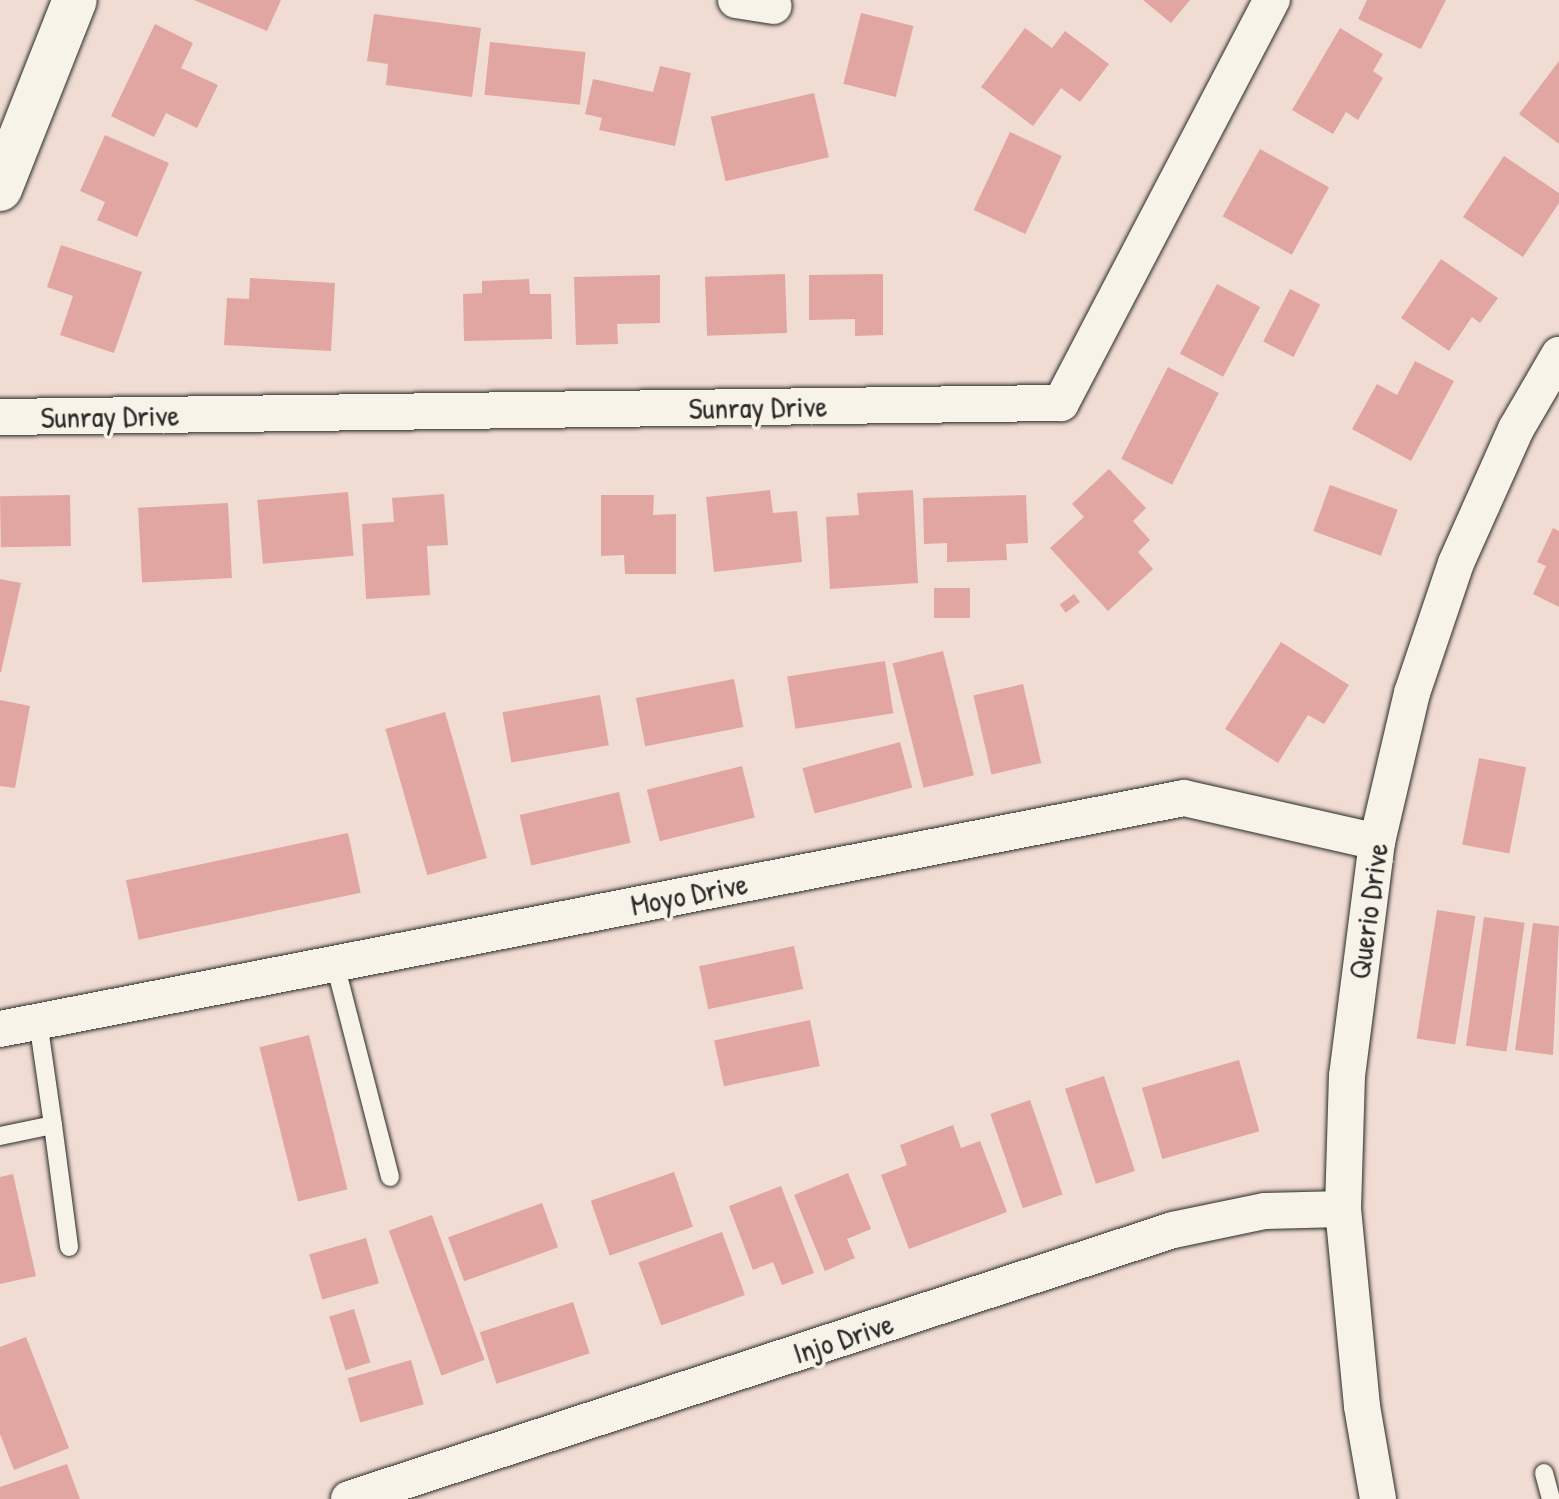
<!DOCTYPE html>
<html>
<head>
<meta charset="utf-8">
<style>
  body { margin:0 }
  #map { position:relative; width:1559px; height:1499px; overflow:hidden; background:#f0dcd3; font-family:"Patrick Hand",sans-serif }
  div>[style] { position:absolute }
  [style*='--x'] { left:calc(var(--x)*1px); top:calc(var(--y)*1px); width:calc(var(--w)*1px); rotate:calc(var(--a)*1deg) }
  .building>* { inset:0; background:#e1a6a2; transform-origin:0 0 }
  .roads { filter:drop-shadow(0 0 2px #2b2b2b) drop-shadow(0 0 2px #2b2b2b) }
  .lane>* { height:18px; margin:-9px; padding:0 9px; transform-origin:9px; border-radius:9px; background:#f7f3e8 }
  .street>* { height:36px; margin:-18px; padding:0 18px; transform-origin:18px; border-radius:18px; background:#f7f3e8 }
  .secondary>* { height:44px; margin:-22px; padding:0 22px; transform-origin:22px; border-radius:22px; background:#f7f3e8 }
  span { translate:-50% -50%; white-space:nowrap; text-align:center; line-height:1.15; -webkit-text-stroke:7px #f7f3e8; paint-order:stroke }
  .street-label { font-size:30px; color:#2b2b2b }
</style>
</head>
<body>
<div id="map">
  <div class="building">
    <i style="clip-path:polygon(194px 0,281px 0,267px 31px)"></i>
    <i style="clip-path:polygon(1143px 0,1190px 0,1171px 23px)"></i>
    <i style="clip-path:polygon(1367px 0,1446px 0,1421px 49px,1358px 19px)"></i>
    <i style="left:861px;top:13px;width:54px;height:73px;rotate:14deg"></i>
    <i style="clip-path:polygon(374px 14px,481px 28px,472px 97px,386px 85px,388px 64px,367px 61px)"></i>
    <i style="clip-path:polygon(155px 24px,193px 43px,181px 68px,218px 85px,197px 128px,166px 113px,154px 137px,111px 116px)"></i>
    <i style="clip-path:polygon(1025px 28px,1052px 48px,1065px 31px,1109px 64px,1080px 102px,1061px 88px,1033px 126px,981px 87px)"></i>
    <i style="clip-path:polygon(1340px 28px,1383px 54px,1373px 71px,1383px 78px,1358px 120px,1346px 112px,1333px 134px,1292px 110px)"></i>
    <i style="left:490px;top:42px;width:96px;height:53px;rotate:6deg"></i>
    <i style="clip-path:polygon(1559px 61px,1559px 144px,1519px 114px)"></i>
    <i style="clip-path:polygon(660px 66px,691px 73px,675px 146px,599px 130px,602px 118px,585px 114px,593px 79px,653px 92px)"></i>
    <i style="left:814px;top:93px;width:66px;height:106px;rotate:77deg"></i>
    <i style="left:1010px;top:132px;width:57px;height:86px;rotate:25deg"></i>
    <i style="clip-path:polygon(105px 135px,169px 163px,137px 237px,97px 220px,105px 202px,80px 191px)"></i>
    <i style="left:1260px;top:149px;width:79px;height:77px;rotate:29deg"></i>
    <i style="clip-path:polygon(1504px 156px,1559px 193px,1559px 203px,1523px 257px,1463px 217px)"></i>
    <i style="clip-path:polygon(61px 245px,142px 272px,114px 353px,60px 335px,73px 296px,47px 287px)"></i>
    <i style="clip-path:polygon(1441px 259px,1498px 298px,1480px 323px,1472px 317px,1449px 351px,1401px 318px)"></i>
    <i style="left:785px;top:274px;width:59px;height:80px;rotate:88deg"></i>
    <i style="clip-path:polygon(883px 274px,883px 335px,855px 336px,855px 319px,809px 320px,809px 275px)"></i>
    <i style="clip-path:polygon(660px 275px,660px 323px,617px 324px,618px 344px,576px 345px,574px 277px)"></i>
    <i style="clip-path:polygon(250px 278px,335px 283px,331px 351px,224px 345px,227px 298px,249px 299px)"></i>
    <i style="clip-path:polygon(529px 279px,530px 294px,551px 294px,552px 339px,464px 341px,463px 294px,482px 293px,482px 281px)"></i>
    <i style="left:1217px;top:284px;width:49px;height:79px;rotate:28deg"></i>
    <i style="left:1290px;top:289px;width:34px;height:59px;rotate:27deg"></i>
    <i style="clip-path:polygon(1415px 361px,1454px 381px,1411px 461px,1352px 429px,1377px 384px,1397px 395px)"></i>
    <i style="left:1168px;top:367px;width:57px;height:103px;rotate:27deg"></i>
    <i style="clip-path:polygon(1109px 469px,1146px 508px,1133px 521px,1150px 540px,1138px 552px,1153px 569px,1108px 611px,1050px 548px,1084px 517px,1072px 504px)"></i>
    <i style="left:1330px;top:485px;width:72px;height:49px;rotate:20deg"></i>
    <i style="clip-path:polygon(770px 490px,773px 513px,797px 511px,802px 562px,714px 572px,706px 497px)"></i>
    <i style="clip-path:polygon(913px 490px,918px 583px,830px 589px,826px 517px,859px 515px,857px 493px)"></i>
    <i style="left:348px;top:492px;width:64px;height:91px;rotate:85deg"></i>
    <i style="clip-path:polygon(444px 494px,448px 545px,427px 546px,430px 595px,366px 599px,362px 524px,394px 522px,392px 498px)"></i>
    <i style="left:70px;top:495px;width:51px;height:70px;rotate:89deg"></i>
    <i style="clip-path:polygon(601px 495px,654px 495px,653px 515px,676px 514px,676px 574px,625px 574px,624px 555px,601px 556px)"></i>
    <i style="clip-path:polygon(1026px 495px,1028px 543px,1006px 544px,1007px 560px,947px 562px,947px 543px,924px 544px,923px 498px)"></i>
    <i style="left:228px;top:503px;width:75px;height:90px;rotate:87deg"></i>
    <i style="clip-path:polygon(1553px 528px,1559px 531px,1559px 607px,1533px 594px,1546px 566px,1537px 562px)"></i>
    <i style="clip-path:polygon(0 579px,21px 583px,1px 672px,0 672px)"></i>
    <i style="left:934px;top:588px;width:36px;height:30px"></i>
    <i style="left:1074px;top:594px;width:10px;height:18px;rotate:53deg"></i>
    <i style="clip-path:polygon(1281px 642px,1349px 685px,1324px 724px,1308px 715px,1278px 763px,1225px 729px)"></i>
    <i style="left:943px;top:651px;width:128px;height:52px;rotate:76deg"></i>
    <i style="left:885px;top:661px;width:53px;height:99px;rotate:81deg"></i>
    <i style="left:734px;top:679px;width:49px;height:100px;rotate:79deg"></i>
    <i style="left:1023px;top:684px;width:81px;height:51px;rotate:77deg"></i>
    <i style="left:600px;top:695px;width:51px;height:99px;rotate:80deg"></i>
    <i style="clip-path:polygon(0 700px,30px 706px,15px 788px,0 786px)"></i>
    <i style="left:445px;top:712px;width:152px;height:62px;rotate:74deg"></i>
    <i style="left:900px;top:742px;width:47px;height:101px;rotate:75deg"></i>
    <i style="left:1479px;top:758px;width:48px;height:88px;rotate:11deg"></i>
    <i style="left:742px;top:766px;width:53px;height:98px;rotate:76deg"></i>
    <i style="left:619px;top:792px;width:52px;height:102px;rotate:77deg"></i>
    <i style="left:348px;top:833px;width:61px;height:227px;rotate:78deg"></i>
    <i style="left:1437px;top:910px;width:39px;height:130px;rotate:9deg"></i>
    <i style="left:1484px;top:917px;width:41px;height:130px;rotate:8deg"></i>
    <i style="clip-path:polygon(1533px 923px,1559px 926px,1553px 1055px,1515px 1050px)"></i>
    <i style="left:794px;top:946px;width:44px;height:97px;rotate:78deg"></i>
    <i style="left:810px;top:1020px;width:47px;height:98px;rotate:78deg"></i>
    <i style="left:309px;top:1035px;width:159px;height:51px;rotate:76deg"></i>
    <i style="left:1239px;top:1060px;width:74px;height:101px;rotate:74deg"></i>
    <i style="left:1104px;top:1076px;width:100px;height:41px;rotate:72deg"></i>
    <i style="left:1030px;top:1100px;width:100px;height:42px;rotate:71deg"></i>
    <i style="clip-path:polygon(953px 1125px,961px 1148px,980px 1141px,1007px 1212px,909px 1249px,881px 1175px,907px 1165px,900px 1145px)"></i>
    <i style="left:674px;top:1172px;width:58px;height:88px;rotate:71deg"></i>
    <i style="clip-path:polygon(848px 1173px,871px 1229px,847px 1239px,855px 1258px,825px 1271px,794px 1195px)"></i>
    <i style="clip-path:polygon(13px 1174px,36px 1276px,0 1284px,0 1177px)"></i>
    <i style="clip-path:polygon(781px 1186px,814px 1273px,782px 1285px,773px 1262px,753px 1270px,729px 1206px)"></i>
    <i style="left:542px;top:1203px;width:47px;height:100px;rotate:70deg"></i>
    <i style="left:432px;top:1215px;width:154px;height:46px;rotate:70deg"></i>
    <i style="left:722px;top:1232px;width:67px;height:89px;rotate:70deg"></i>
    <i style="left:366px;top:1238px;width:47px;height:59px;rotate:74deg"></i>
    <i style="left:573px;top:1302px;width:54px;height:98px;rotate:72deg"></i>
    <i style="left:354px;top:1309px;width:56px;height:26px;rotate:73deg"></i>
    <i style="clip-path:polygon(26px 1337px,69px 1448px,14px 1470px,0 1434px,0 1347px)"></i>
    <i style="left:411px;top:1360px;width:46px;height:66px;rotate:74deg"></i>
    <i style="clip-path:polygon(67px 1464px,80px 1499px,0 1499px,0 1487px)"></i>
  </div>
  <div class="roads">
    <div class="lane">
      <i style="--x:335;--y:964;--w:220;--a:75.5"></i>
      <i style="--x:53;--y:1125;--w:123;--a:82.5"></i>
      <i style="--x:0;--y:1136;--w:54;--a:-11.7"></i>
      <i style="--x:53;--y:1125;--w:105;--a:-98.2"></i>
      <i style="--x:1544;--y:1473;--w:27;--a:75"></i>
    </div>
    <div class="street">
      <i style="--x:736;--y:0;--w:38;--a:9"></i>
      <i style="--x:0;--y:417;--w:1061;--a:-0.76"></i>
      <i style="--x:1061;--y:403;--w:455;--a:-62.4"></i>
      <i style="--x:0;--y:1029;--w:1206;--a:-11.04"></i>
      <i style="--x:1184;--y:798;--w:198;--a:12.8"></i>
      <i style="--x:349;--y:1499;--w:867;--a:-18.08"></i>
      <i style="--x:1173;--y:1230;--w:94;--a:-11.7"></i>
      <i style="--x:1265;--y:1211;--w:78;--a:-1.5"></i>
      <i style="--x:1378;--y:1499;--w:94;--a:-99.8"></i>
      <i style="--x:1362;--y:1406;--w:198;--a:-95.5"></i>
      <i style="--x:1343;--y:1209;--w:133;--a:-88.3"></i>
      <i style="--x:1347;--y:1076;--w:236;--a:-82.7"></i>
      <i style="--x:1377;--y:842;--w:153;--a:-76.8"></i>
      <i style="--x:1412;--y:693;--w:137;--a:-71.3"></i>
      <i style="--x:1456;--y:563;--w:147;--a:-65.9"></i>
      <i style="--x:1516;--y:429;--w:86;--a:-59.8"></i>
    </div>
    <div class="secondary">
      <i style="--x:0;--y:189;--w:203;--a:-68.4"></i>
    </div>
  </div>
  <div class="street-label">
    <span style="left:758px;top:407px;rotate:-1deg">Sunray Drive</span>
    <span style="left:110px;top:416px;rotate:-1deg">Sunray Drive</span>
    <span style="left:689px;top:894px;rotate:-11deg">Moyo Drive</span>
    <span style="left:1368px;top:911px;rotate:-82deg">Querio Drive</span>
    <span style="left:843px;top:1338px;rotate:-18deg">Injo Drive</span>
  </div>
</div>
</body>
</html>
